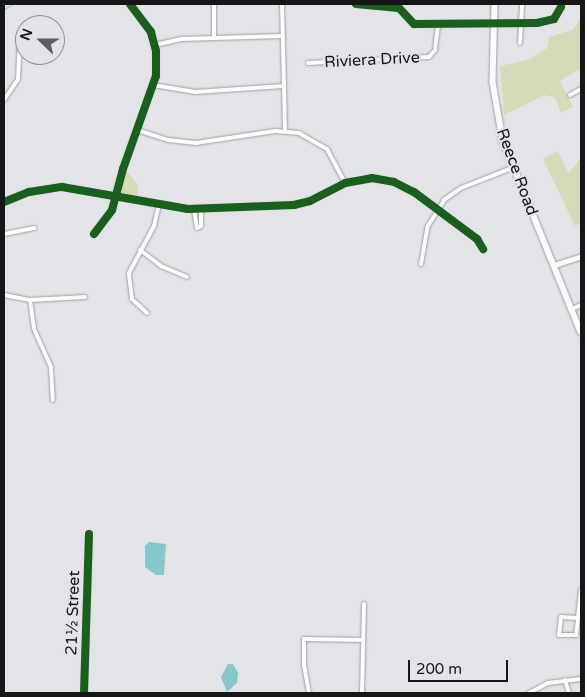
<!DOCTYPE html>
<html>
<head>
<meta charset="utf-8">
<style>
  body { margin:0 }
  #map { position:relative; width:585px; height:697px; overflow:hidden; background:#e3e4e8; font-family:"Varela Round",sans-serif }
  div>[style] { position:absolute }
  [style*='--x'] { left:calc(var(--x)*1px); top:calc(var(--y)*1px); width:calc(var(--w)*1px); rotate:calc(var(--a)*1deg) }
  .green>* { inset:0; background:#d7dab9 }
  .water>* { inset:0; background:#87c7ca }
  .stream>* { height:1px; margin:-0.5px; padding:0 0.5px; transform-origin:0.5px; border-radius:0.5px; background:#87c7ca }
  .roads { filter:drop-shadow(0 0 1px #9e9fa2) drop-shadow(0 0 1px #9e9fa2) }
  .minor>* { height:4px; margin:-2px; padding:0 2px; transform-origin:2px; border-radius:2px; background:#fbfbfc }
  .tertiary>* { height:5px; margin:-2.5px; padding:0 2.5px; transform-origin:2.5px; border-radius:2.5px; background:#fbfbfc }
  .secondary>* { height:5.5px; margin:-2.75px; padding:0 2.75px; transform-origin:2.75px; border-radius:2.75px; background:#fbfbfc }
  .cycleway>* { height:8px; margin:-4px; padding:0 4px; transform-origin:4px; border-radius:4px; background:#1b5e20 }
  span { translate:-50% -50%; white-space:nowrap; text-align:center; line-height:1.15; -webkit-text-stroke:4.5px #e2e3e9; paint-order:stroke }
  .street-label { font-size:16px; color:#161618 }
  .frame { position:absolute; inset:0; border:5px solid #161618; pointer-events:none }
  .north { position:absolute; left:15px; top:15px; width:50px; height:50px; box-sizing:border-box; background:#e2e3e9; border:1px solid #909195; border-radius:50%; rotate:292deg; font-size:14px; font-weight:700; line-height:20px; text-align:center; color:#161618 }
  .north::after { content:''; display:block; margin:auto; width:18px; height:22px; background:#5e5e61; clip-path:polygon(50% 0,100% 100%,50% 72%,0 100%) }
  .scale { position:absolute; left:408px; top:660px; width:100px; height:22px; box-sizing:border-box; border:2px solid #161618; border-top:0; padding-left:6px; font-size:15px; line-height:18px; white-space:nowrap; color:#161618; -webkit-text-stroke:4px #e2e3e9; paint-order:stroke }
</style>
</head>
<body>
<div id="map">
  <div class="green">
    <i style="clip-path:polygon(581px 19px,581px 68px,560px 81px,573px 107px,561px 113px,555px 98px,545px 95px,504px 115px,500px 66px,530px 59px,547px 48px,549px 37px,572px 30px)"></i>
    <i style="clip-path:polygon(558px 151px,568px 173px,581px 158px,581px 223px,575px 226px,543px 159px)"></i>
    <i style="clip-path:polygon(128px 172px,138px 185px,137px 198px,120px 193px,123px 175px)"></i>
  </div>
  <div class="water">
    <i style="clip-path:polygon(149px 542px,166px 544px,164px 575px,156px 575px,145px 567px,145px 546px)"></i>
    <i style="clip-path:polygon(228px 664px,233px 664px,238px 673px,237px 683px,227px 692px,221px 677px)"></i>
  </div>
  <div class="stream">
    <i style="--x:4;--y:9;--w:10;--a:-29"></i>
  </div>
  <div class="roads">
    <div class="minor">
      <i style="--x:214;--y:4;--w:34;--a:90"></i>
      <i style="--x:282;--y:4;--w:127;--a:88.6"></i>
      <i style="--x:356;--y:4;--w:43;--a:5.3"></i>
      <i style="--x:399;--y:8;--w:22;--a:47"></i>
      <i style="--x:414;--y:24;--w:123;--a:-0.5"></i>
      <i style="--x:537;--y:23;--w:17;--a:-13"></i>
      <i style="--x:554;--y:19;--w:14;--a:-60"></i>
      <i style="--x:520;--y:43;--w:39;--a:-87"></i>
      <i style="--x:155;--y:45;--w:28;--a:-13"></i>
      <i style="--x:182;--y:39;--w:101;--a:-1.7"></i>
      <i style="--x:308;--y:63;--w:121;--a:-2.8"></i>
      <i style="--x:429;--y:57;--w:9;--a:-49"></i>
      <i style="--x:435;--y:50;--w:26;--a:-83"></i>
      <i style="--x:153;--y:85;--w:43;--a:9.5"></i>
      <i style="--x:195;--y:92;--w:89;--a:-3.9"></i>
      <i style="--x:570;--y:95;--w:13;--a:-29"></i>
      <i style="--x:4;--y:100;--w:25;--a:-56"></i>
      <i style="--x:18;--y:79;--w:42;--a:-87.3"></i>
      <i style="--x:137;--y:130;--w:33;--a:18"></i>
      <i style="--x:168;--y:140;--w:28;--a:6"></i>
      <i style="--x:196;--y:143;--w:80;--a:-8.6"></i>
      <i style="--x:275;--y:131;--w:24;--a:5"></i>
      <i style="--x:299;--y:133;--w:32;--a:30"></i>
      <i style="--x:327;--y:149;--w:38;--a:62"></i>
      <i style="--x:4;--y:202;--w:27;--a:-22"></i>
      <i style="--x:29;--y:192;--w:33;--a:-9"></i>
      <i style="--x:62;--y:187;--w:128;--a:9.9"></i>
      <i style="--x:188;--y:209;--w:106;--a:-2.2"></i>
      <i style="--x:294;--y:205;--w:16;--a:-14"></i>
      <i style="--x:310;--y:201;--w:39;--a:-27"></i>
      <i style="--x:345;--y:183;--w:27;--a:-10"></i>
      <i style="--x:372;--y:178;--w:22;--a:10"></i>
      <i style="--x:394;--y:182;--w:22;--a:27"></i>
      <i style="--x:414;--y:192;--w:79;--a:36.7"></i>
      <i style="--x:477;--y:239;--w:12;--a:59"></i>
      <i style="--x:194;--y:209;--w:19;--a:81"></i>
      <i style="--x:197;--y:228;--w:4;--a:-27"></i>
      <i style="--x:201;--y:226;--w:17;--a:-90"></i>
      <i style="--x:4;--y:234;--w:31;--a:-11"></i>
      <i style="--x:94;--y:234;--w:30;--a:-53"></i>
      <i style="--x:112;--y:210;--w:42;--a:-75"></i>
      <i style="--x:123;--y:169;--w:99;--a:-70.5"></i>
      <i style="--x:156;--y:76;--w:25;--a:-90"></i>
      <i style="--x:156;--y:51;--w:20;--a:-105"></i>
      <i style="--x:151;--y:32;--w:35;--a:-127"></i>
      <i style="--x:140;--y:250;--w:26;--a:37"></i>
      <i style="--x:161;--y:266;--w:28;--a:23"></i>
      <i style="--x:421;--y:264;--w:39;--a:-80"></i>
      <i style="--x:428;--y:226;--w:31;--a:-58"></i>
      <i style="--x:444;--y:200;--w:21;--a:-35"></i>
      <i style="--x:461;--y:188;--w:55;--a:-21.4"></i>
      <i style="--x:4;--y:295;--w:26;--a:11"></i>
      <i style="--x:30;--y:300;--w:55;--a:-3.1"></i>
      <i style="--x:30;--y:300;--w:29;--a:82"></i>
      <i style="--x:34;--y:329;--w:42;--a:65.9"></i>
      <i style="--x:51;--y:367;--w:33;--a:87"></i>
      <i style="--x:572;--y:309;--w:10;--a:-24"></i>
      <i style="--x:147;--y:313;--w:21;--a:-137"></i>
      <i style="--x:132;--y:299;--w:26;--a:-97"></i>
      <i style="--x:129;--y:273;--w:53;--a:-62"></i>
      <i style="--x:154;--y:226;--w:22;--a:-77"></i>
      <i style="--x:578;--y:618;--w:17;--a:-177"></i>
      <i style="--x:561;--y:617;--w:18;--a:96"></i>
      <i style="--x:559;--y:635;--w:17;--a:0"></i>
      <i style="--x:576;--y:635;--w:17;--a:-83"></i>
      <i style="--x:578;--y:618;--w:28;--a:-84"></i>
      <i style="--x:565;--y:680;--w:14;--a:73"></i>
      <i style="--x:84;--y:693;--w:159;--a:-88.2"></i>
      <i style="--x:309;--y:693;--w:29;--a:-100"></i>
      <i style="--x:304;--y:664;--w:25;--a:-90"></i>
      <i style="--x:304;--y:639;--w:59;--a:1"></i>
      <i style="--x:362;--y:693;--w:89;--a:-88.7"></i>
      <i style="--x:529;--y:693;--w:21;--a:-28"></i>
      <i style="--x:548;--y:683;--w:33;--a:-7"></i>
    </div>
    <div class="tertiary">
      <i style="--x:554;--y:265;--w:28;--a:-18"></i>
    </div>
    <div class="secondary">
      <i style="--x:495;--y:4;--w:78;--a:91.5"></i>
      <i style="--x:493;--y:82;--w:59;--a:80.2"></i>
      <i style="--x:503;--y:140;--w:207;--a:67.9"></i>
    </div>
  </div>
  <div class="cycleway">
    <i style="--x:356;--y:4;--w:43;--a:5.3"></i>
    <i style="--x:399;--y:8;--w:22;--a:47"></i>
    <i style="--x:414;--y:24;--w:123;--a:-0.5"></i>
    <i style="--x:537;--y:23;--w:17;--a:-13"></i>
    <i style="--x:554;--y:19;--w:14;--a:-60"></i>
    <i style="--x:4;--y:202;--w:27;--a:-22"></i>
    <i style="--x:29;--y:192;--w:33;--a:-9"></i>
    <i style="--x:62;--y:187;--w:128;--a:9.9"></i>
    <i style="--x:188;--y:209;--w:106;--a:-2.2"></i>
    <i style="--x:294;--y:205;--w:16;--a:-14"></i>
    <i style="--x:310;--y:201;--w:39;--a:-27"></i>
    <i style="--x:345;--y:183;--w:27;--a:-10"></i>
    <i style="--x:372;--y:178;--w:22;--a:10"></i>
    <i style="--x:394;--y:182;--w:22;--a:27"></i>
    <i style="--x:414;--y:192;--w:79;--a:36.7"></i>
    <i style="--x:477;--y:239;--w:12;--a:59"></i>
    <i style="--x:94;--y:234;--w:30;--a:-53"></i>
    <i style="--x:112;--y:210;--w:42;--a:-75"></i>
    <i style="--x:123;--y:169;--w:99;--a:-70.5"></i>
    <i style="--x:156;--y:76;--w:25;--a:-90"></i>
    <i style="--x:156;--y:51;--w:20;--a:-105"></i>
    <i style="--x:151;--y:32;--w:35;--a:-127"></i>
    <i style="--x:84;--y:693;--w:159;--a:-88.2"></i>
  </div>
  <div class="street-label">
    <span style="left:372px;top:60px;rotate:-3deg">Riviera Drive</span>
    <span style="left:517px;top:172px;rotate:70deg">Reece Road</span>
    <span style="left:73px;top:613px;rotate:-88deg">21½ Street</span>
  </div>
  <div class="frame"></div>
  <div class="north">N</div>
  <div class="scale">200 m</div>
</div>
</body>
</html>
